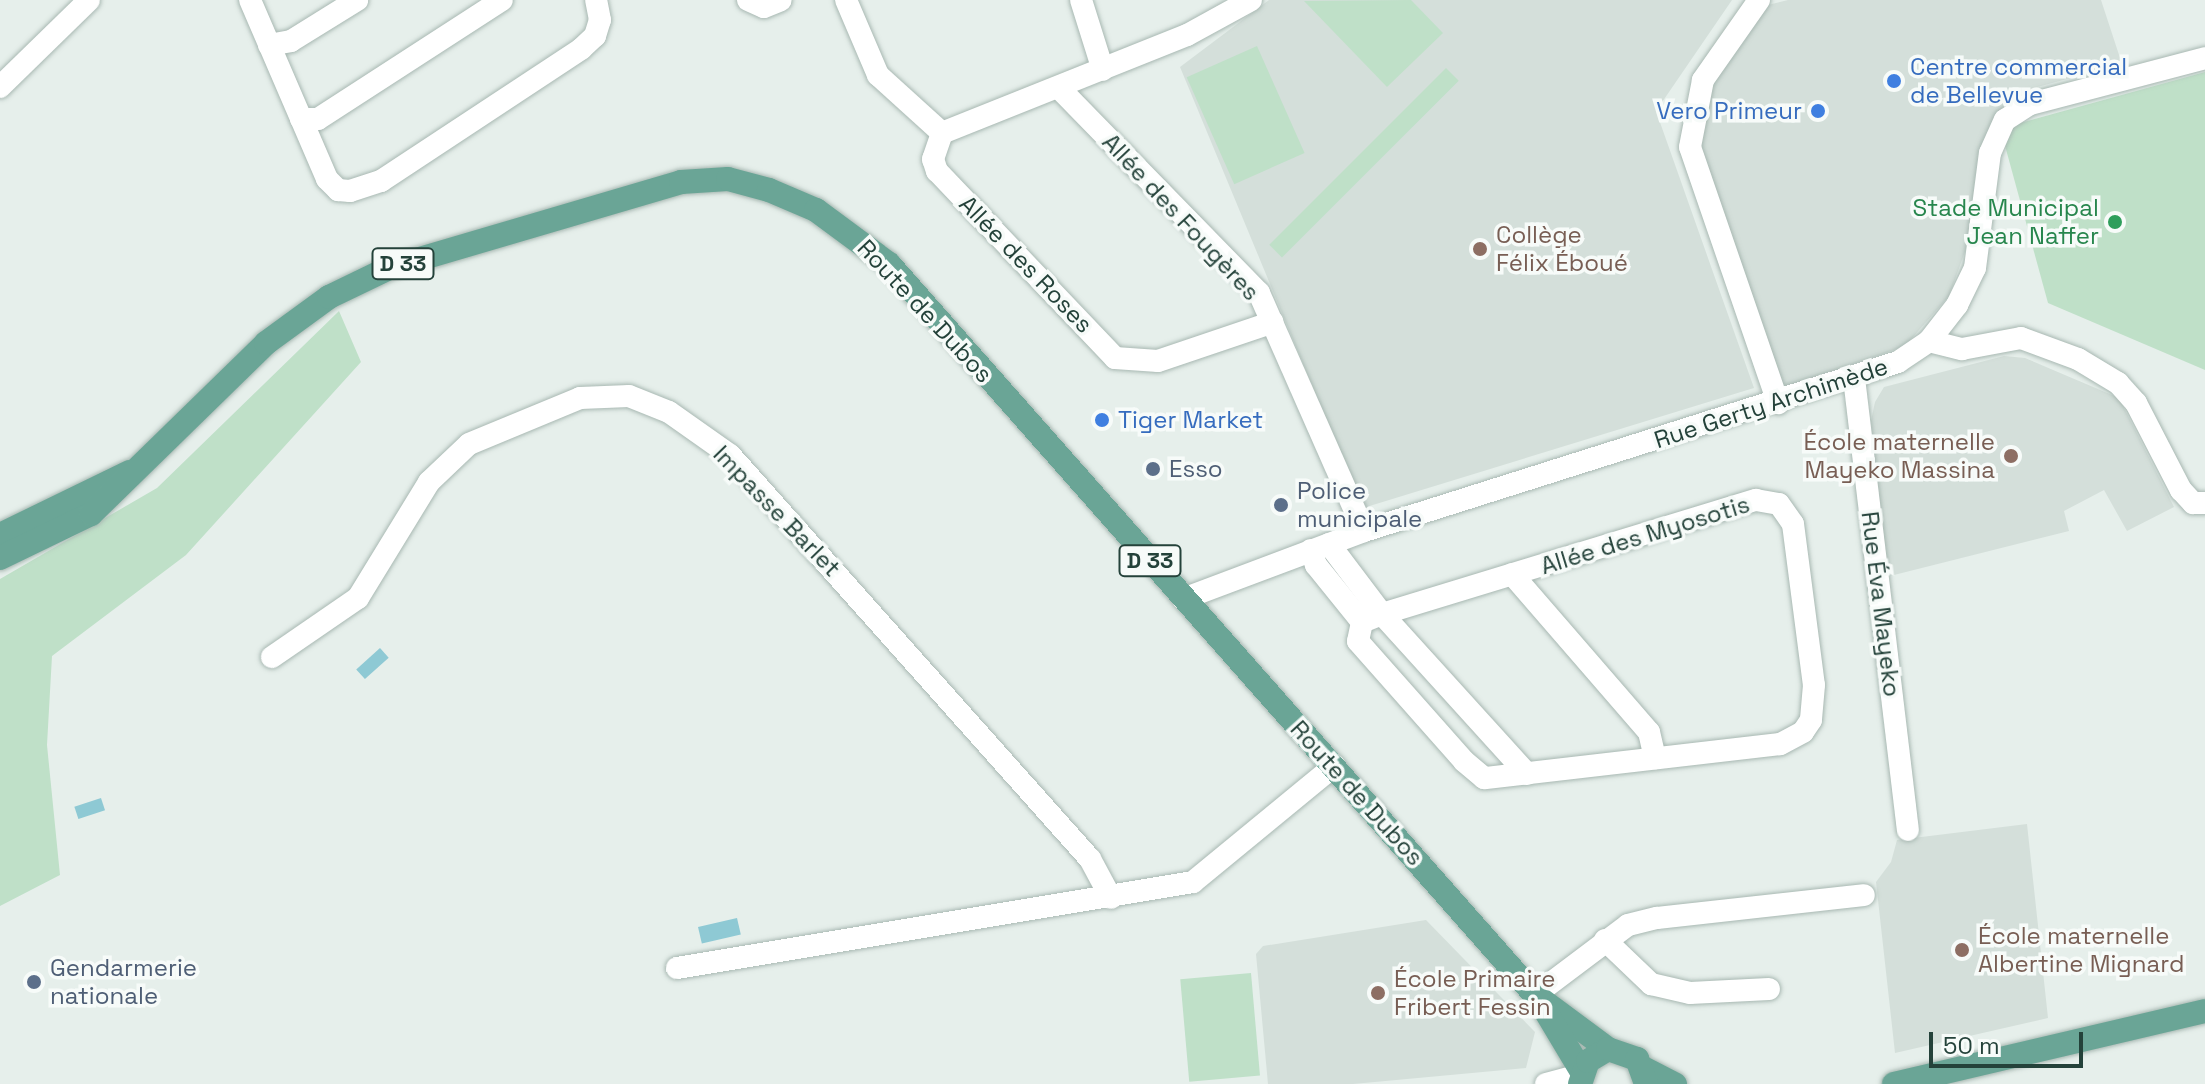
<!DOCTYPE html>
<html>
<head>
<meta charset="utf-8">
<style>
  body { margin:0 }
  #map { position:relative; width:2205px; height:1084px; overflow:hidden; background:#e6efeb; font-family:"Space Grotesk",sans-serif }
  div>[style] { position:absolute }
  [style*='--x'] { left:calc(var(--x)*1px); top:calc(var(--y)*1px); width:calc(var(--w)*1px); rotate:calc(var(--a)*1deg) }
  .built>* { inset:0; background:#d4dfda }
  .green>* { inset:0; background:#bfe0c8; transform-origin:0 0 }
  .water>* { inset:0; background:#8ec9d4; transform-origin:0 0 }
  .roads { filter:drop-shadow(0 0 2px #a8b8b2) drop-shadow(0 0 2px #a8b8b2) }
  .minor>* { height:22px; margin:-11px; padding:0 11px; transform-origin:11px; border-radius:11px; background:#fff }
  .major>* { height:24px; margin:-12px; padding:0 12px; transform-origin:12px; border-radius:12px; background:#6aa596 }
  .dots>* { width:22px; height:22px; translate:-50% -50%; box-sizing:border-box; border:4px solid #f7fbf9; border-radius:50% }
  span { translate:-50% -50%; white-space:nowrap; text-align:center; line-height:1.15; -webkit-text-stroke:7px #f7fbf9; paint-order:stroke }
  .shield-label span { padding:2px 6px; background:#f7fbf9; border:2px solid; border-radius:6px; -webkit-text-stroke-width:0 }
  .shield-label { font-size:22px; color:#24423a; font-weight:700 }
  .shop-label { font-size:24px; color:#366cbe }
  .left { translate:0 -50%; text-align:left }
  .right { translate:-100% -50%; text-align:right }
  .leisure-label { font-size:24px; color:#27864d }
  .street-label { font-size:24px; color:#24423a }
  .education-label { font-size:24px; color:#785e54 }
  .service-label { font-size:24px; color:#4e5e75 }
  .scale { position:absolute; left:1929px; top:1032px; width:154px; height:36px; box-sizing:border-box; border:4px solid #24423a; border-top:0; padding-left:10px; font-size:24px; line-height:28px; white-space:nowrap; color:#24423a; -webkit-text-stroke:6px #f7fbf9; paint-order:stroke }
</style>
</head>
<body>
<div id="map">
  <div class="built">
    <i style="clip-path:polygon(1269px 0,1732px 0,1656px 111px,1754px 388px,1363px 508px,1180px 67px)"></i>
    <i style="clip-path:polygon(1788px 0,2101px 0,2122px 64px,2012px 94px,1982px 143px,1972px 232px,1949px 296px,1905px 346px,1791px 386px,1782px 384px,1700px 150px,1707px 94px,1764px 6px)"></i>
    <i style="clip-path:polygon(2004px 356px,2025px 358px,2119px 398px,2174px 507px,2127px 531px,2104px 490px,2064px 511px,2069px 531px,1886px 577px,1871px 421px,1875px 402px,1884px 387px)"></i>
    <i style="clip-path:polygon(2027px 824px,2048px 1018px,1895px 1053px,1876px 882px,1891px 862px,1897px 840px)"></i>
    <i style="clip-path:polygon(1426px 920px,1535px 1032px,1526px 1068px,1353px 1084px,1268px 1084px,1256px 954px,1263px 946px)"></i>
  </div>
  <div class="green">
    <i style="clip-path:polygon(1411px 0,1443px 33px,1387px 87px,1304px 1px)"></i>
    <i style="left:1257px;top:46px;width:117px;height:77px;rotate:66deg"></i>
    <i style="left:1446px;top:68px;width:18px;height:250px;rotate:45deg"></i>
    <i style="clip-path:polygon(2205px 72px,2205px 370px,2048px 303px,2004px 142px,2013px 125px)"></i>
    <i style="clip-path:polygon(339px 311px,361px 362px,186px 555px,52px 656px,47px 745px,60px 875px,0 906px,0 579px,157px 488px)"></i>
    <i style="left:1251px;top:973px;width:103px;height:71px;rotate:85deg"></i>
  </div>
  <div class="water">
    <i style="left:380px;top:648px;width:13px;height:32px;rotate:48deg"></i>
    <i style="left:101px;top:798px;width:13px;height:28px;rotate:72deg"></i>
    <i style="left:737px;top:918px;width:17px;height:40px;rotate:77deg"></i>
  </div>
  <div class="roads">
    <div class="minor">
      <i style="--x:250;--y:0;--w:195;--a:66.7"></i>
      <i style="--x:327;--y:179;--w:16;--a:45"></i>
      <i style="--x:338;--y:190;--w:12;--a:5"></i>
      <i style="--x:350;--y:191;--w:33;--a:-18"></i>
      <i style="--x:381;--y:181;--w:240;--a:-33.4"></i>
      <i style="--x:581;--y:49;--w:19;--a:-43"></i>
      <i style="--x:595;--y:36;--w:17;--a:-73"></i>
      <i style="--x:600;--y:20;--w:20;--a:-101"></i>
      <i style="--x:748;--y:0;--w:17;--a:24"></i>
      <i style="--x:764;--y:7;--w:18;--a:-22"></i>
      <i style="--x:846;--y:0;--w:82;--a:66.9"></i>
      <i style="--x:878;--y:75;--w:86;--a:42.2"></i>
      <i style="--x:1081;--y:0;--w:73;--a:72.6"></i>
      <i style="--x:1251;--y:0;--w:73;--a:151.3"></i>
      <i style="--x:1187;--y:35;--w:264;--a:158.2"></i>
      <i style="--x:942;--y:133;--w:28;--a:109"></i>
      <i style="--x:933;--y:159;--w:13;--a:72"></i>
      <i style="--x:937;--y:171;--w:258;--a:46.4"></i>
      <i style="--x:1115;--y:358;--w:43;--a:4"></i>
      <i style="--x:1158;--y:361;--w:121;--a:-18.7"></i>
      <i style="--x:1759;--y:0;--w:98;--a:125"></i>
      <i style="--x:1703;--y:80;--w:68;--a:101"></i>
      <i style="--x:1690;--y:147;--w:271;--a:71"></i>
      <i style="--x:269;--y:45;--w:22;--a:-10"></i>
      <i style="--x:291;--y:41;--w:78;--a:-31.8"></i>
      <i style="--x:0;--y:87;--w:124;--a:-44.3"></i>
      <i style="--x:1060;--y:89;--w:285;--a:45.7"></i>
      <i style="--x:1259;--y:293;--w:260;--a:66.2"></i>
      <i style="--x:301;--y:119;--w:17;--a:0"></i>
      <i style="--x:318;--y:119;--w:219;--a:-32.9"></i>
      <i style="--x:1929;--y:341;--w:34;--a:14"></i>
      <i style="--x:1962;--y:349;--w:60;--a:-10.6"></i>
      <i style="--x:2021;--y:338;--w:61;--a:20.2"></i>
      <i style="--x:2078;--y:359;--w:47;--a:31"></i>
      <i style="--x:2118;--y:383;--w:27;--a:48"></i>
      <i style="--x:2136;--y:403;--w:98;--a:62.7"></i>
      <i style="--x:2181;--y:490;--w:18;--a:47"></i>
      <i style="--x:2193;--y:503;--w:12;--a:0"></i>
      <i style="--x:1854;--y:378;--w:455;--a:83.2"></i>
      <i style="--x:1756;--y:500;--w:23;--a:10"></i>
      <i style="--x:1779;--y:504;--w:24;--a:55"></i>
      <i style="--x:1793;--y:524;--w:162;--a:82.6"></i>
      <i style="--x:1814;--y:685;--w:35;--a:95"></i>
      <i style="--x:1811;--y:720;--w:14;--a:124"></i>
      <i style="--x:1803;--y:732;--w:26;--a:152"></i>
      <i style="--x:1780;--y:744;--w:298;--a:173.4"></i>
      <i style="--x:1484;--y:778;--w:26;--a:-140"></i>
      <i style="--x:1464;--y:761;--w:160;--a:-131.5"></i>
      <i style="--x:1358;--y:641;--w:19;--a:-78"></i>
      <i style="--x:1362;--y:622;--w:22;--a:-22"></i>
      <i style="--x:1382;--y:614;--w:391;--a:-17"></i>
      <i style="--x:1329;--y:544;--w:88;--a:52.9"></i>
      <i style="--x:1382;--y:614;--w:216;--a:47.8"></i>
      <i style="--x:1311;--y:550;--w:16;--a:72"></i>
      <i style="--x:1316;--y:565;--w:73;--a:51.1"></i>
      <i style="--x:1512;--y:574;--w:209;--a:49.1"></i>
      <i style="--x:1649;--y:732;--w:27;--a:77"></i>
      <i style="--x:1183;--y:599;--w:193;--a:-20.6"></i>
      <i style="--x:1364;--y:531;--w:560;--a:-17.56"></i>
      <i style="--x:1898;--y:362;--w:37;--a:-34"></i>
      <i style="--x:1929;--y:341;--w:46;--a:-52.1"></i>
      <i style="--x:1957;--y:305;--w:41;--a:-64.1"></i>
      <i style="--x:1975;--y:268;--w:116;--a:-82.6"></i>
      <i style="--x:1990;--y:153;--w:36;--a:-66"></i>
      <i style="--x:2005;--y:120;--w:30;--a:-33"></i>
      <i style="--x:2030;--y:104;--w:181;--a:-14.7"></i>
      <i style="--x:272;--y:657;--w:104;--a:-34.5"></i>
      <i style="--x:358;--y:598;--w:136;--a:-58.5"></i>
      <i style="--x:429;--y:482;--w:55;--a:-43.5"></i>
      <i style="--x:469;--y:444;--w:120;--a:-22.5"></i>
      <i style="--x:580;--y:398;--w:49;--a:-2.3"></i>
      <i style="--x:629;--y:396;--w:43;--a:21.8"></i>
      <i style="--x:669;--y:412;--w:75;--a:35.2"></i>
      <i style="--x:730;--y:455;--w:541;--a:48.3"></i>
      <i style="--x:1090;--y:859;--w:44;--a:61.7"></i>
      <i style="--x:1605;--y:940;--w:64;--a:43.7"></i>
      <i style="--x:1651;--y:984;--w:40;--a:13"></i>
      <i style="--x:1690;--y:993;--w:79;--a:-2.9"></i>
      <i style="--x:677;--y:968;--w:523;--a:-9.46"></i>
      <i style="--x:1193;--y:882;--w:183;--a:-39.4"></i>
      <i style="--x:1535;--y:995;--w:116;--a:-37"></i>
      <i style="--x:1628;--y:925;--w:30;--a:-14"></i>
      <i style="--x:1657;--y:918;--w:208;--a:-6.3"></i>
      <i style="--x:1546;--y:1084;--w:35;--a:-15"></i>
    </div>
    <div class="major">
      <i style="--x:0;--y:535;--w:144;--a:-25.9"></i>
      <i style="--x:0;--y:558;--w:101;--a:-25.8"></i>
      <i style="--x:91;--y:514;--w:245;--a:-44.3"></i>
      <i style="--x:266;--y:343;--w:78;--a:-36.1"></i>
      <i style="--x:329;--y:297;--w:67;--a:-25.8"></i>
      <i style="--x:389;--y:268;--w:304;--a:-16.4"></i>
      <i style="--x:681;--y:182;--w:47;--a:-3.7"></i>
      <i style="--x:728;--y:179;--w:42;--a:15"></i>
      <i style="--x:769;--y:190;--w:51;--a:23.1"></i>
      <i style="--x:816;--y:210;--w:91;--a:36.5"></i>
      <i style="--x:889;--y:264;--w:976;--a:48.53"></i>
      <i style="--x:1535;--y:995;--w:91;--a:36.5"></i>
      <i style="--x:1545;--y:1010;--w:72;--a:59.2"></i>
      <i style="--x:1643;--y:1068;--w:36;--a:27"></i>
      <i style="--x:1580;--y:1084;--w:24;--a:-71"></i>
      <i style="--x:1588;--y:1061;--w:23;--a:-31"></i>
      <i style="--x:1608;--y:1049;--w:31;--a:19"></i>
      <i style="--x:1637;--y:1059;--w:27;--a:70"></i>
      <i style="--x:1894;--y:1084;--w:319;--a:-13.2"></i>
    </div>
  </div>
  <div class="dots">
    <i style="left:1894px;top:81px;background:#3f7fe0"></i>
    <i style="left:1818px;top:111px;background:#3f7fe0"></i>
    <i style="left:2115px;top:222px;background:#2e9e5b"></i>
    <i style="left:1480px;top:249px;background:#8d6e63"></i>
    <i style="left:1102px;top:420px;background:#3f7fe0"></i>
    <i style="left:2011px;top:456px;background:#8d6e63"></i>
    <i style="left:1153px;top:469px;background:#5c6f8a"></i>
    <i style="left:1281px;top:505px;background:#5c6f8a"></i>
    <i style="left:1962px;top:950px;background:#8d6e63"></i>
    <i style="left:34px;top:982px;background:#5c6f8a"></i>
    <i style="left:1378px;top:993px;background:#8d6e63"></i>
  </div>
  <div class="shield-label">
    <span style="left:403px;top:264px">D 33</span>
    <span style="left:1150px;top:561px">D 33</span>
  </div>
  <div class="shop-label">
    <span class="left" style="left:1910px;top:81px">Centre commercial<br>de Bellevue</span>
    <span class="right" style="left:1802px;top:111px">Vero Primeur</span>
    <span class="left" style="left:1118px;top:420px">Tiger Market</span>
  </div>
  <div class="leisure-label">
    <span class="right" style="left:2099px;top:222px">Stade Municipal<br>Jean Naffer</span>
  </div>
  <div class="street-label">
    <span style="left:1181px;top:217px;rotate:47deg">Allée des Fougères</span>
    <span style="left:1026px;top:264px;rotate:46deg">Allée des Roses</span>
    <span style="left:925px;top:311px;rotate:47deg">Route de Dubos</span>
    <span style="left:1771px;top:403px;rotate:-18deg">Rue Gerty Archimède</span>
    <span style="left:777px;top:511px;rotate:46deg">Impasse Barlet</span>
    <span style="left:1645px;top:535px;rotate:-17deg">Allée des Myosotis</span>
    <span style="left:1881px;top:604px;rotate:83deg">Rue Éva Mayeko</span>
    <span style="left:1357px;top:793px;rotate:48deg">Route de Dubos</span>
  </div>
  <div class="education-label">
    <span class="left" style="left:1496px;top:249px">Collège<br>Félix Éboué</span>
    <span class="right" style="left:1995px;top:456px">École maternelle<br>Mayeko Massina</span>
    <span class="left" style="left:1978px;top:950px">École maternelle<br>Albertine Mignard</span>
    <span class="left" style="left:1394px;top:993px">École Primaire<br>Fribert Fessin</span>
  </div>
  <div class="service-label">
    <span class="left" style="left:1169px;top:469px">Esso</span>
    <span class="left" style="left:1297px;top:505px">Police<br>municipale</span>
    <span class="left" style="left:50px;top:982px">Gendarmerie<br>nationale</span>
  </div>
  <div class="scale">50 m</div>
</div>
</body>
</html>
